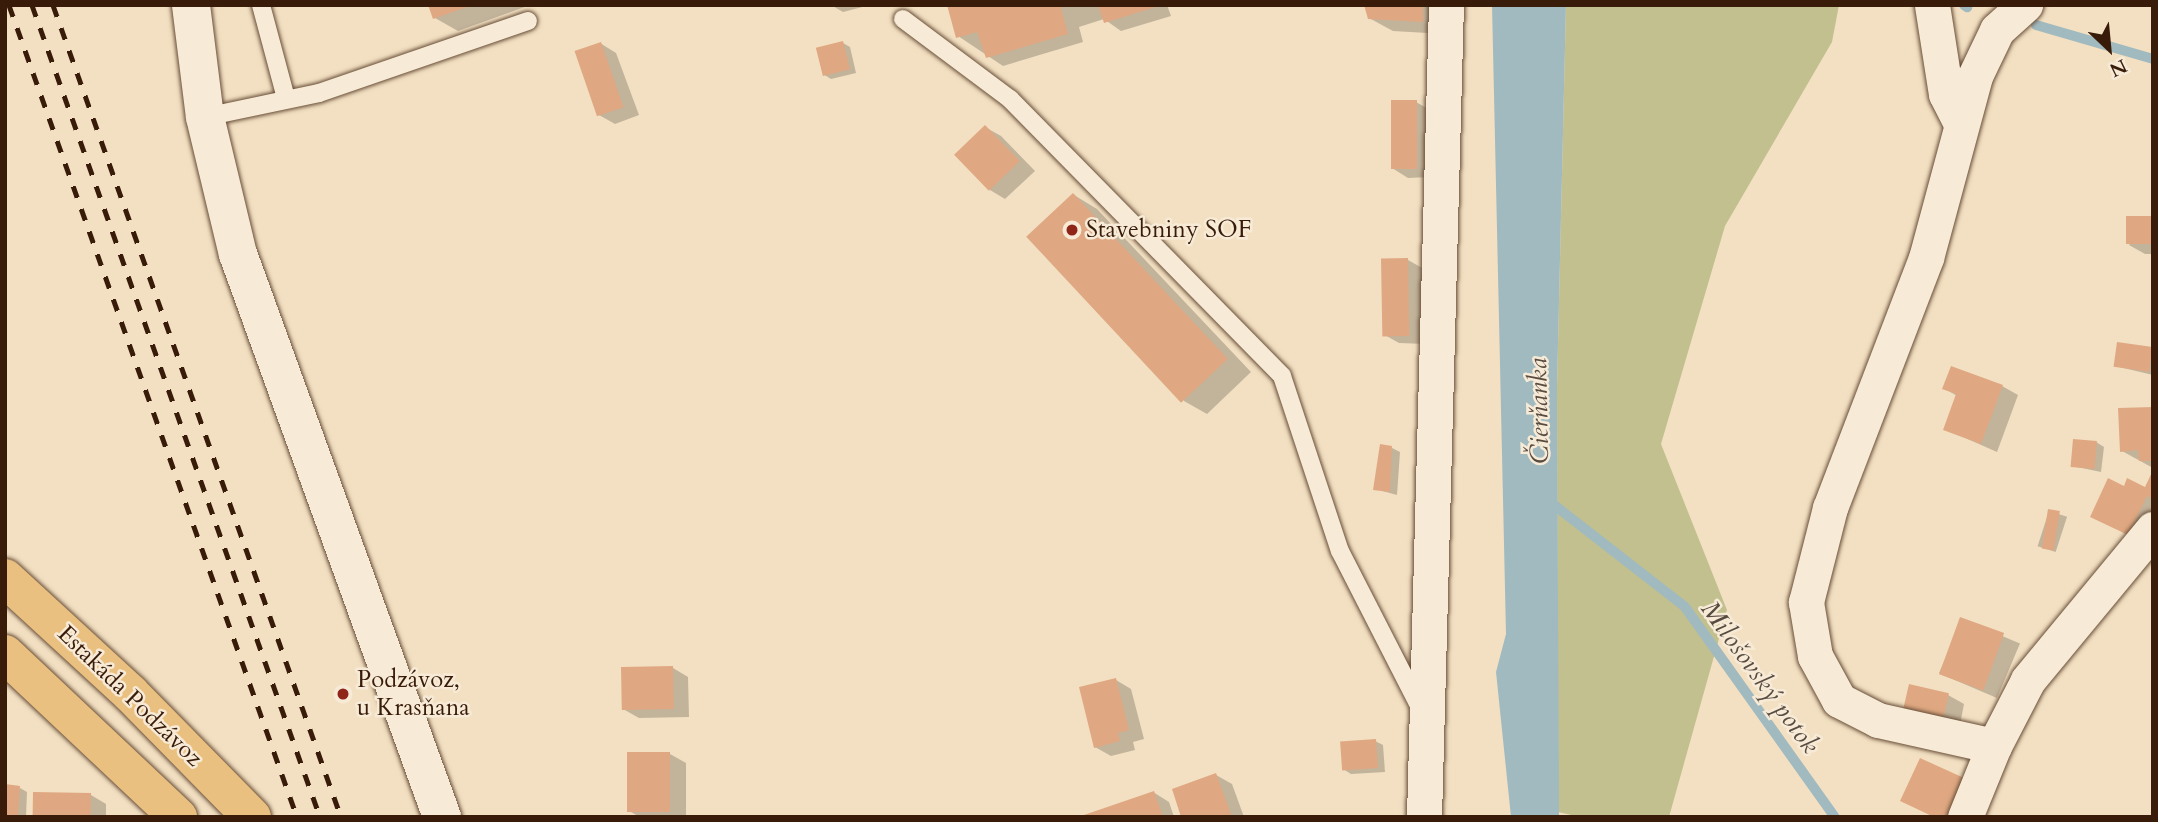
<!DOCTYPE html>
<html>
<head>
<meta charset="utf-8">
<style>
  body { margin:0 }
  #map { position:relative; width:2158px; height:822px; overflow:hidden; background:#f3e0c2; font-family:Cardo,serif }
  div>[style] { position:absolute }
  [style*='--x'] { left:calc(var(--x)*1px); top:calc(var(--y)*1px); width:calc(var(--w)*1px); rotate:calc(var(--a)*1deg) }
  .green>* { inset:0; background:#c2c08f }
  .water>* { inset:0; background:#a1babf }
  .shadow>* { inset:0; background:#0003; transform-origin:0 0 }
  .stream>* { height:10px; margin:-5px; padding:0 5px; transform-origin:5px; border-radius:5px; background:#a1babf }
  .building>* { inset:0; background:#dfa882; transform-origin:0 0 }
  .roads { filter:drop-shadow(0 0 2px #674d37) drop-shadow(0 0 2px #674d37) }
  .service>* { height:18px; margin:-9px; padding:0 9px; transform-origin:9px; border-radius:9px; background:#f7ebd7 }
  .minor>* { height:35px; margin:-17.5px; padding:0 17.5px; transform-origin:17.5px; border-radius:17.5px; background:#f7ebd7 }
  .tertiary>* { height:38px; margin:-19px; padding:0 19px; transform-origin:19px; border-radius:19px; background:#f7ebd7 }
  .motorway>* { height:38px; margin:-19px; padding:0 19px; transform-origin:19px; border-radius:19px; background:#eac081 }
  .rail>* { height:5px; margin-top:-2.5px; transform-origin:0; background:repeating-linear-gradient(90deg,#381c09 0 12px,transparent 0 24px) }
  .dots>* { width:19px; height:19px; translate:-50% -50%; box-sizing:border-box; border:4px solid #f7ebd7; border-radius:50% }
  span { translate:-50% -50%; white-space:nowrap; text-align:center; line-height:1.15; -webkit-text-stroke:5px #f7ebd7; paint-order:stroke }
  .poi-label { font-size:24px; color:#381c09 }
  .left { translate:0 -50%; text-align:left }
  .street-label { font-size:24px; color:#381c09 }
  .water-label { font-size:26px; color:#584b40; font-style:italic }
  .frame { position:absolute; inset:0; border:7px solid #381c09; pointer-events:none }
  .north { position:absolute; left:2074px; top:14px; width:70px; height:70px; -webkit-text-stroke:5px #f7ebd7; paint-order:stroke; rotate:154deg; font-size:19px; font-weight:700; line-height:28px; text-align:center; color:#381c09 }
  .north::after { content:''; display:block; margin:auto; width:24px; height:32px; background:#381c09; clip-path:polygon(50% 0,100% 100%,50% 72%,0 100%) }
</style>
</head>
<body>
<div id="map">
  <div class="green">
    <i style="clip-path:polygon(1566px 5px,1839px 5px,1832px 42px,1725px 226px,1661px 444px,1727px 610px,1669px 817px,1580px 817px,1558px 812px,1557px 387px)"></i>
  </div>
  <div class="water">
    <i style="clip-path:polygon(1492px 5px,1566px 5px,1557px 387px,1559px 817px,1511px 817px,1496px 672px,1506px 634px)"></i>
  </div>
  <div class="shadow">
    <i style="clip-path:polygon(430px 5px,530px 5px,458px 31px,435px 18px)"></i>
    <i style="clip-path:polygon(831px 5px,870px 5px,843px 12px)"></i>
    <i style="clip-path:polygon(949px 5px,1167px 5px,1171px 16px,1121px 31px,1104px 19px,1079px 27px,1083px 42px,1003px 66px,958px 36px)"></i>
    <i style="clip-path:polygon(1366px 5px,1446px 5px,1445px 34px,1393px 31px,1369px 18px)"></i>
    <i style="clip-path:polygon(600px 43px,616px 53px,639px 115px,615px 124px,599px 115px)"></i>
    <i style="clip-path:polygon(843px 43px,850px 47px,856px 73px,831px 79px,823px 74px)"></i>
    <i style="clip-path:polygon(1416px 102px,1432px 111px,1431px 177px,1408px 178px,1392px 168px)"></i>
    <i style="clip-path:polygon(985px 127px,1001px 136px,1035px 171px,1005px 199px,990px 190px)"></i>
    <i style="clip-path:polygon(1074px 195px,1097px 209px,1251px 372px,1207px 414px,1184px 401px)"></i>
    <i style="clip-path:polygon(2153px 217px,2153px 254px,2145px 254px,2129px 245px)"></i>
    <i style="clip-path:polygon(1408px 260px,1424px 269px,1425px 344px,1399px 343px,1383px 334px)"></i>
    <i style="clip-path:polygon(2153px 349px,2153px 375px,2115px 366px)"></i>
    <i style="clip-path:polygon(2002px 386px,2018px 395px,1997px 452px,1945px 429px,1957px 396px,1944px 388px)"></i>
    <i style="clip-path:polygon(2153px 409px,2153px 468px,2122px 451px)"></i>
    <i style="clip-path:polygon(2096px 442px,2104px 447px,2101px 472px,2072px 466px)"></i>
    <i style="clip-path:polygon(1392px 448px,1400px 452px,1397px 495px,1375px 489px)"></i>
    <i style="clip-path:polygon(2153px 474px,2153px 525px,2145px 542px,2092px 516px,2125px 488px,2146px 489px)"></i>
    <i style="left:2049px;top:511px;width:19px;height:37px;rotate:18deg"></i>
    <i style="left:1962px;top:619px;width:63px;height:59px;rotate:23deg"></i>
    <i style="clip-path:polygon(673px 668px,688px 677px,689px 717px,639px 718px,623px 709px)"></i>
    <i style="clip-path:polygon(1116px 680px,1131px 689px,1144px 739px,1133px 742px,1135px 750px,1111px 756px,1095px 747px)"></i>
    <i style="clip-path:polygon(1948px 695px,1964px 704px,1959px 730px,1921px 722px)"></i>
    <i style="clip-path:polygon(1375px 741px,1383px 745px,1385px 772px,1351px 774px,1343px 769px)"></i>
    <i style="clip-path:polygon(670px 754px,686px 763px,686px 817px,640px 817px,629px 811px)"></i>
    <i style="clip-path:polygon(1216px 775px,1232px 784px,1244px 817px,1183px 817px)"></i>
    <i style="clip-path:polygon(20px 788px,27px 792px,26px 817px,5px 817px)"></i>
    <i style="clip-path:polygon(1153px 792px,1169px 802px,1174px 817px,1088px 817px)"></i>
    <i style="clip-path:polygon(91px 795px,106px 804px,106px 817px,35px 817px)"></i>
  </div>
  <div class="stream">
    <i style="--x:1964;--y:5;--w:4;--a:34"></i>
    <i style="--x:2036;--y:25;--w:122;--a:16.2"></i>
    <i style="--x:1549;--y:501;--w:172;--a:37.9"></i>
    <i style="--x:1685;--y:607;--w:258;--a:54.5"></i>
  </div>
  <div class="building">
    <i style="clip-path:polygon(428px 5px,470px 5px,470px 6px,433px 19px)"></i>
    <i style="clip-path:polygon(947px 5px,1067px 5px,1061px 8px,1068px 34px,986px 58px,977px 32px,956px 38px)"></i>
    <i style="clip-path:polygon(1098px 5px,1159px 5px,1159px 6px,1104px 23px)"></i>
    <i style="clip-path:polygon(1364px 5px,1423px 5px,1423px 22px,1368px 19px)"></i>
    <i style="left:843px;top:41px;width:29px;height:28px;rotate:76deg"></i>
    <i style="left:601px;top:42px;width:69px;height:28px;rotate:71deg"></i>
    <i style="left:1391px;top:100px;width:26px;height:69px"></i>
    <i style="left:985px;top:125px;width:50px;height:43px;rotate:46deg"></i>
    <i style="left:1073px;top:193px;width:227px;height:64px;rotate:47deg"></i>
    <i style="left:2153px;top:216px;width:28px;height:27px;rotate:90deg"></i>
    <i style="left:1408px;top:258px;width:78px;height:27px;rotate:89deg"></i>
    <i style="left:2117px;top:342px;width:36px;height:25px;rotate:8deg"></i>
    <i style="clip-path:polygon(1951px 366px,2003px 385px,1981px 444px,1943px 430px,1956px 394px,1942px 389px)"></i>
    <i style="clip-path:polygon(2153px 407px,2153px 461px,2139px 461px,2138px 450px,2120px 452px,2118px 408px)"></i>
    <i style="left:2073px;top:439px;width:24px;height:28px;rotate:5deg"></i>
    <i style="clip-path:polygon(1380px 444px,1392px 446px,1390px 492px,1373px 490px)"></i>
    <i style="clip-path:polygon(2153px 470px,2153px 499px,2147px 496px,2128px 535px,2090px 517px,2108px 478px,2124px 486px,2127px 478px,2145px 487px)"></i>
    <i style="left:2048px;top:509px;width:12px;height:40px;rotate:9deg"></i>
    <i style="left:1960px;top:617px;width:47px;height:61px;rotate:20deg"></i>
    <i style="left:673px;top:666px;width:43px;height:52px;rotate:89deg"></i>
    <i style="clip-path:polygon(1116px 678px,1129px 730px,1118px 733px,1120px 741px,1094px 748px,1079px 687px)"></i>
    <i style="left:1909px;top:684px;width:41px;height:29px;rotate:13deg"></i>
    <i style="left:1376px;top:739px;width:29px;height:36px;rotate:86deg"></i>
    <i style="left:627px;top:752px;width:43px;height:60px"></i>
    <i style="clip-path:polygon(1920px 758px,1964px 778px,1956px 817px,1934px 817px,1900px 801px)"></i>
    <i style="clip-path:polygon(1216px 773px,1232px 817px,1181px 817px,1172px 789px)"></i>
    <i style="clip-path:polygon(5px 784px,20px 786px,18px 817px,5px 817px)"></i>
    <i style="clip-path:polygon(1154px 791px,1163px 817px,1081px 817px,1081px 816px)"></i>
    <i style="left:33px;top:792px;width:58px;height:25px;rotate:1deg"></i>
  </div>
  <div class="roads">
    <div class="service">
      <i style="--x:261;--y:5;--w:96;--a:75"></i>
      <i style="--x:903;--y:19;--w:134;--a:36.8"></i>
      <i style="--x:1010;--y:99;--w:388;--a:45.5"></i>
      <i style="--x:1282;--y:376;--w:184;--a:71.7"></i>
      <i style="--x:1340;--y:551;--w:175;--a:62.9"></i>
      <i style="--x:205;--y:117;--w:116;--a:-11.9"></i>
      <i style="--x:319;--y:93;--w:221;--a:-19"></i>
    </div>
    <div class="minor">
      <i style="--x:1932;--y:5;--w:90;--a:81.1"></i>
      <i style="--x:1946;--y:94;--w:30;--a:63"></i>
      <i style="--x:1994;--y:746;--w:119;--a:-167.4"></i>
      <i style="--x:1878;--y:720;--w:44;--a:-152.9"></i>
      <i style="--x:1839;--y:700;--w:50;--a:-118.6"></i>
      <i style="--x:1815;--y:656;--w:55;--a:-99.5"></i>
      <i style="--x:1806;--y:602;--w:97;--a:-75.7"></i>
      <i style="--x:1830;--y:508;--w:268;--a:-69"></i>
      <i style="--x:1926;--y:258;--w:188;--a:-74.9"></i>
      <i style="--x:1975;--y:76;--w:51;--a:-64.4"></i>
      <i style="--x:1997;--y:30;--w:38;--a:-42"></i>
      <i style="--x:1424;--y:817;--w:812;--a:-88.45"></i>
      <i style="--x:1965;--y:817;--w:77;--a:-67.8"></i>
      <i style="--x:1994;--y:746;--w:74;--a:-62.7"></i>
      <i style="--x:2028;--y:680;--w:196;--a:-50.4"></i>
    </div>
    <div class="tertiary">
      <i style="--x:191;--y:5;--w:113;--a:82.9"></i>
      <i style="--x:205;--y:117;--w:141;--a:76.5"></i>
      <i style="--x:238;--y:254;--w:599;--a:70.08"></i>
    </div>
    <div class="motorway">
      <i style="--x:5;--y:578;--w:170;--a:42.6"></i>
      <i style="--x:130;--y:693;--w:174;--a:45.5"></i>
      <i style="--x:5;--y:654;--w:238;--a:43.3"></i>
    </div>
  </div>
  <div class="rail">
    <i style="--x:9;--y:5;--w:862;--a:70.47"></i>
    <i style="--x:32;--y:5;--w:862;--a:70.47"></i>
    <i style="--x:53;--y:5;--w:862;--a:70.47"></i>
  </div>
  <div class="dots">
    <i style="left:1072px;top:230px;background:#8f2418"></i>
    <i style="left:343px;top:694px;background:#8f2418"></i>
  </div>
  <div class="poi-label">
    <span class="left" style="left:1086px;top:230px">Stavebniny SOF</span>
    <span class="left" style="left:357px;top:694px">Podzávoz,<br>u Krasňana</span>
  </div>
  <div class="street-label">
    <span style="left:130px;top:696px;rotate:44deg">Estakáda Podzávoz</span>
  </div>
  <div class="water-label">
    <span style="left:1539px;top:411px;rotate:-91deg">Čierňanka</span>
    <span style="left:1760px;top:677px;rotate:54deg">Milošovský potok</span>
  </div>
  <div class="frame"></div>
  <div class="north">N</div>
</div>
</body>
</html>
